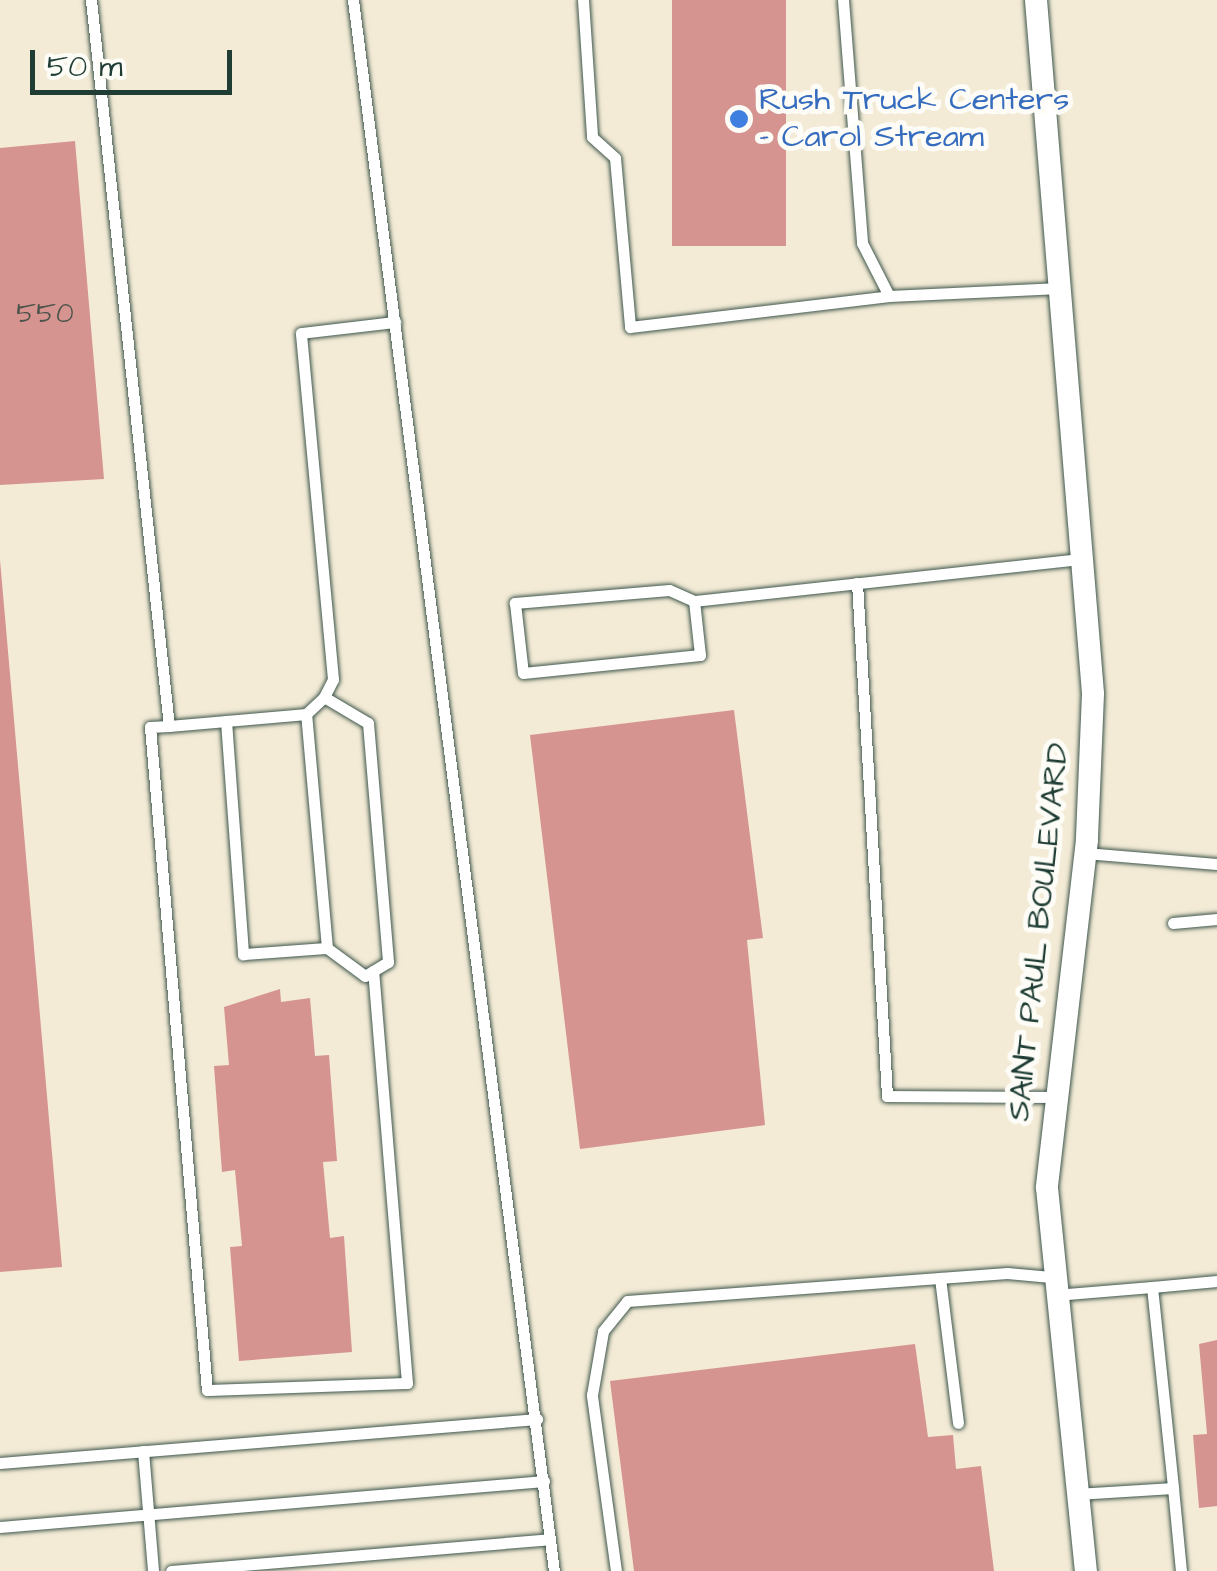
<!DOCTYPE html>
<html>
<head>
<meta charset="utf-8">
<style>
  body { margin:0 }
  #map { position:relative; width:1217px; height:1571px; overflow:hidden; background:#f3ebd6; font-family:"Architects Daughter",sans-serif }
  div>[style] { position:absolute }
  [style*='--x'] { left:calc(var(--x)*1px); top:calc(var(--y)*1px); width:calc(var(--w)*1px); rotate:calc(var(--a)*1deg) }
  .building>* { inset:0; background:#d5948f; transform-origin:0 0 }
  .roads { filter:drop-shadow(0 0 2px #3f574c) drop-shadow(0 0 2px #3f574c) }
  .service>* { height:11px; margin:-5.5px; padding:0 5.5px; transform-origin:5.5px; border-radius:5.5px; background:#fff }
  .minor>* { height:22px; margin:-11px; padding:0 11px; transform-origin:11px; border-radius:11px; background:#fff }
  .dots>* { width:28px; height:28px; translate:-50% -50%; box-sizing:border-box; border:5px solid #fdfcf7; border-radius:50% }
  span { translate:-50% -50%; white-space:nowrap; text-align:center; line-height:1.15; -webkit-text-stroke:10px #fdfcf7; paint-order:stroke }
  .number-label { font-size:28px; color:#4c534b }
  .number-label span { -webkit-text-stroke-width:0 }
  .shop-label { font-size:32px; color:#366cbe }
  .left { translate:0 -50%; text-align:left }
  .street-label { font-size:32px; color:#1f3d34 }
  .scale { position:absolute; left:30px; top:50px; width:202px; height:45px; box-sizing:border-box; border:5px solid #1f3d34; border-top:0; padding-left:12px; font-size:30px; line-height:35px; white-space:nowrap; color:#1f3d34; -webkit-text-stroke:8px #fdfcf7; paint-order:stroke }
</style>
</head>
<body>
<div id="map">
  <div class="building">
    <i style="left:672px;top:0;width:114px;height:246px"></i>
    <i style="clip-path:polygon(75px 141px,104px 479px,0 485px,0 148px)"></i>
    <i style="clip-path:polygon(0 560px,62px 1267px,0 1272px)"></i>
    <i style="clip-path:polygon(734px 710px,763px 938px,747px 940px,765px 1125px,580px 1149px,530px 735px)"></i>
    <i style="clip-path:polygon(280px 989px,281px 1002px,310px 998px,315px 1056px,329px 1055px,337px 1161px,323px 1162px,330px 1238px,344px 1236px,352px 1352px,239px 1361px,230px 1247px,242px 1246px,235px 1170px,222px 1172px,214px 1066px,229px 1065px,224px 1007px)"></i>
    <i style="clip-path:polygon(1217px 1340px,1217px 1506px,1199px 1508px,1193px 1435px,1207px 1434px,1199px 1344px)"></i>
    <i style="clip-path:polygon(915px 1344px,928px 1437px,953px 1435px,956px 1469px,981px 1466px,994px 1571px,634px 1571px,610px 1381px)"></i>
  </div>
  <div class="roads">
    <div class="service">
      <i style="--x:91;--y:0;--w:730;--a:83.87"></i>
      <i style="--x:169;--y:726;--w:138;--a:-5"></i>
      <i style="--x:306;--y:714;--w:25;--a:-43"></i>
      <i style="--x:324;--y:697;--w:20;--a:-63"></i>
      <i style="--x:333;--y:679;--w:347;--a:-95.3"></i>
      <i style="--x:301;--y:333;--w:95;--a:-6.7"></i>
      <i style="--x:353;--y:0;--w:1584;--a:82.71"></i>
      <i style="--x:583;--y:0;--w:137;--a:86.2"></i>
      <i style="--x:592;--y:137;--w:31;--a:42"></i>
      <i style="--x:615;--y:158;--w:170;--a:84.9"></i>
      <i style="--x:630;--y:327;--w:261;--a:-6.8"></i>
      <i style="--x:889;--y:296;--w:171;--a:-2.7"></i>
      <i style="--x:843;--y:0;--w:244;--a:85.5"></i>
      <i style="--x:862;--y:243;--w:59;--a:63"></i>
      <i style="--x:857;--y:583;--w:514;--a:86.65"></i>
      <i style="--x:887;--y:1096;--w:164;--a:0.3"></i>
      <i style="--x:694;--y:601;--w:27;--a:-156"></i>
      <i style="--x:669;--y:590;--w:155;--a:175.2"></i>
      <i style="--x:515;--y:603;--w:70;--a:83.5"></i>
      <i style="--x:523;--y:673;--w:178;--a:-5.8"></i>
      <i style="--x:700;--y:655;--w:54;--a:-96.3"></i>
      <i style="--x:694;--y:601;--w:390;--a:-6.2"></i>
      <i style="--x:324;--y:697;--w:51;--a:30.6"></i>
      <i style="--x:368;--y:723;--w:240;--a:85.2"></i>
      <i style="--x:388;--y:962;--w:27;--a:149"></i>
      <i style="--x:365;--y:976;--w:47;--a:-143.6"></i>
      <i style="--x:226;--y:721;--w:234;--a:85.8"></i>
      <i style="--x:243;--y:954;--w:84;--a:-4.1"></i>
      <i style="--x:327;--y:948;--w:235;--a:-95.1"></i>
      <i style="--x:169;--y:726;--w:19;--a:177"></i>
      <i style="--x:150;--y:727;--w:665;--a:85.09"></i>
      <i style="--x:207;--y:1390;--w:200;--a:-2"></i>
      <i style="--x:407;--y:1383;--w:413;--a:-94.7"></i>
      <i style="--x:1085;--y:853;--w:132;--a:4.8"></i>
      <i style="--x:1173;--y:923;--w:44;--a:-5.2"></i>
      <i style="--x:940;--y:1278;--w:146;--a:82.9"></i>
      <i style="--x:1152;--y:1287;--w:65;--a:-5.3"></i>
      <i style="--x:1055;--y:1295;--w:97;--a:-4.7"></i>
      <i style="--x:1152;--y:1287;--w:202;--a:84"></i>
      <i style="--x:1173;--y:1488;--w:97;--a:176.5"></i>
      <i style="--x:143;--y:1451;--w:120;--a:85.2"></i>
      <i style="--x:0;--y:1463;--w:539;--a:-4.68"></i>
      <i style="--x:1173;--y:1488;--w:83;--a:84.5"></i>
      <i style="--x:0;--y:1527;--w:546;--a:-4.83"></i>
      <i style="--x:171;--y:1571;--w:380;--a:-4.8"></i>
      <i style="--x:616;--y:1571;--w:178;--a:-97.8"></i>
      <i style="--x:592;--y:1395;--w:65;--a:-80.2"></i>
      <i style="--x:603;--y:1331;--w:38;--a:-51"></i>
      <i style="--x:627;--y:1301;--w:381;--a:-4.2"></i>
      <i style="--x:1007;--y:1273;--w:44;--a:5.2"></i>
    </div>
    <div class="minor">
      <i style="--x:1036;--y:0;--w:696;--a:85.3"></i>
      <i style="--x:1093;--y:694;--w:146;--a:92.4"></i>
      <i style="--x:1087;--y:840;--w:350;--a:96.6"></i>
      <i style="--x:1047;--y:1188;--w:385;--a:84.2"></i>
    </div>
  </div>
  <div class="dots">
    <i style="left:739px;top:119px;background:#3f7fe0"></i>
  </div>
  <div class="number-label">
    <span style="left:45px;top:314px">550</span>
  </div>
  <div class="shop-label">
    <span class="left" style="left:759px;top:119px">Rush Truck Centers<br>– Carol Stream</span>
  </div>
  <div class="street-label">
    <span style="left:1039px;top:932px;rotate:-84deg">SAINT PAUL BOULEVARD</span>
  </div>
  <div class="scale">50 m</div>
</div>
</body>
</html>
